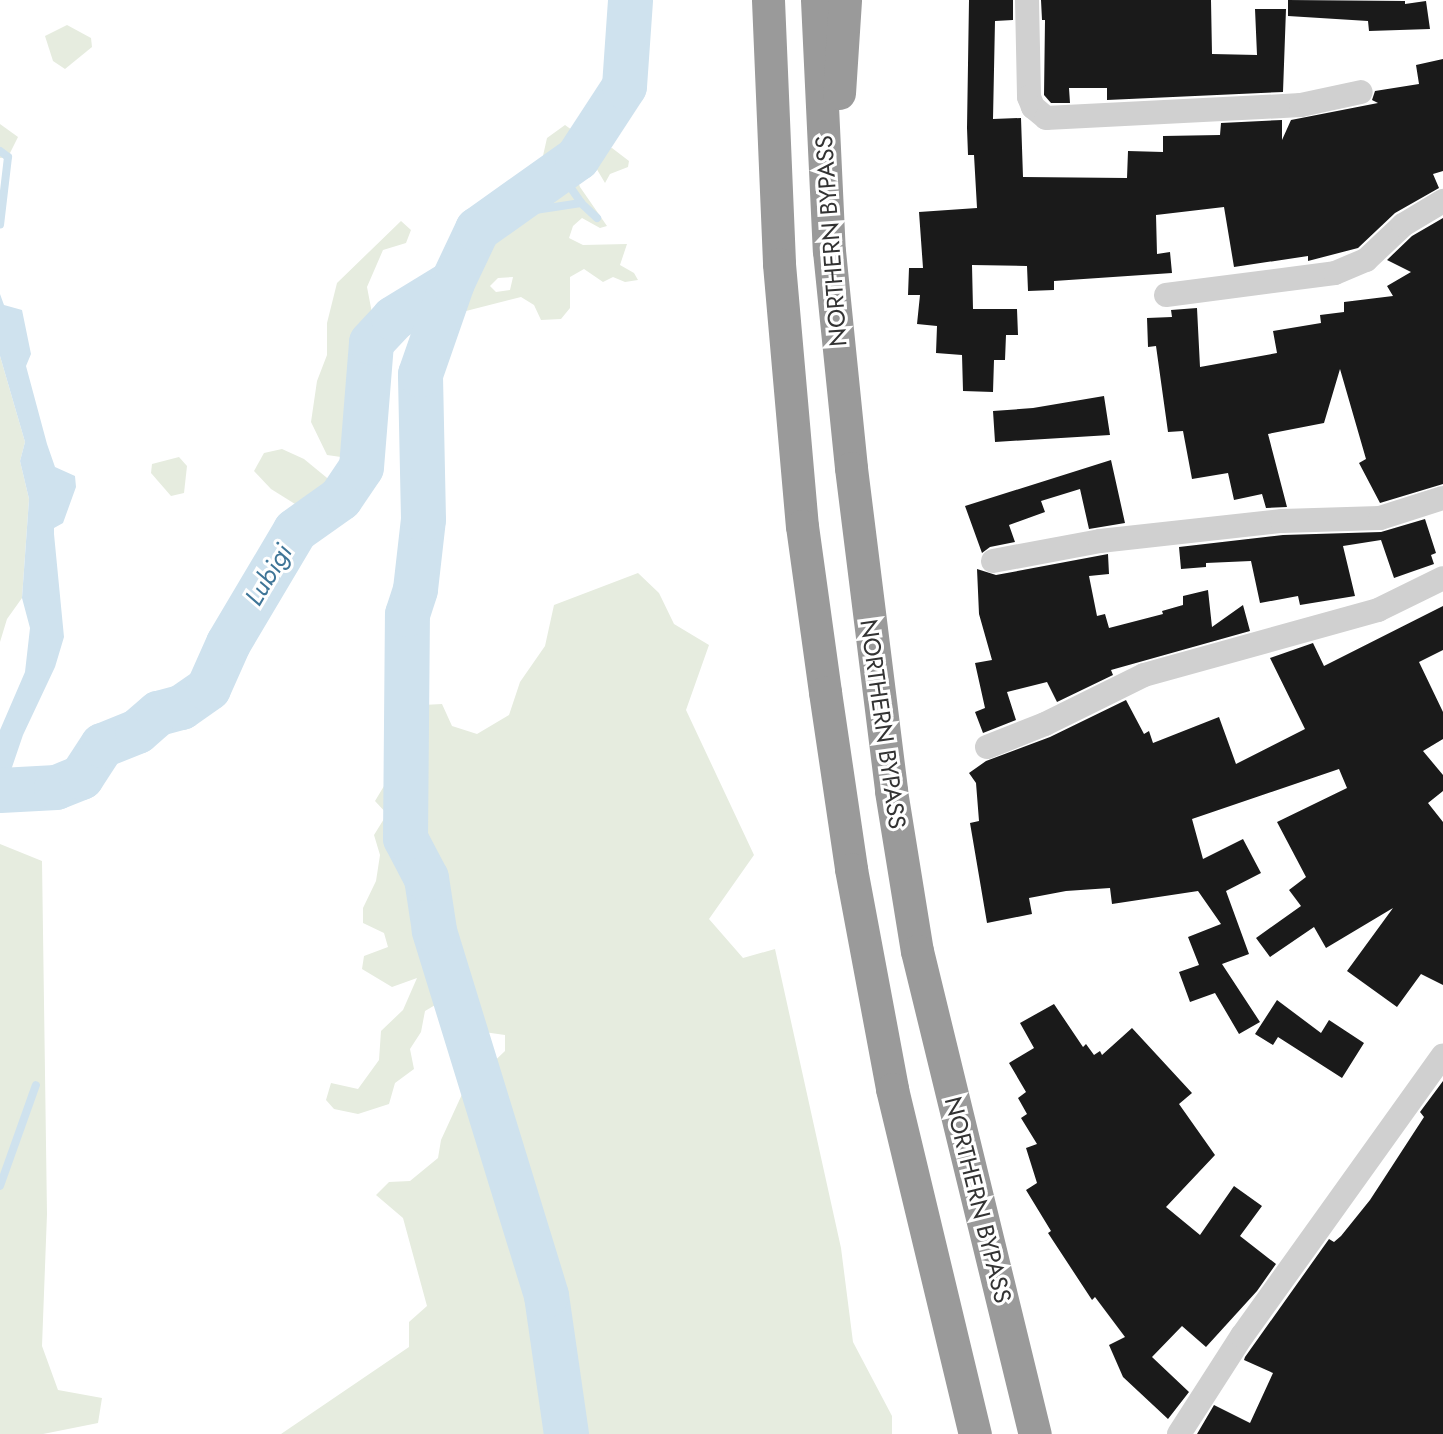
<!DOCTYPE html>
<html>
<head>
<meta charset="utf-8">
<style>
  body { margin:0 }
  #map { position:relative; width:1443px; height:1434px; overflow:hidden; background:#fff; font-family:Jost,sans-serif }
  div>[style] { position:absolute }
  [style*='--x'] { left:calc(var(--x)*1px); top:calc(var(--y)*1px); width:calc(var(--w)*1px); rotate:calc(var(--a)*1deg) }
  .green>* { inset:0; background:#e6ecdf }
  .water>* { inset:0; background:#cfe2ee }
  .stream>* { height:8px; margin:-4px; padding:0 4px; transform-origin:4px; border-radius:4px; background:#cfe2ee }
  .river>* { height:45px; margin:-22.5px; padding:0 22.5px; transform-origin:22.5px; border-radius:22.5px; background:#cfe2ee }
  .building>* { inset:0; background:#1a1a1a }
  .street>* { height:24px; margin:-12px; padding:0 12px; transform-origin:12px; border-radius:12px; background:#d0d0d0 }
  .highway>* { height:33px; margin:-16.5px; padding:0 16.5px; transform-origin:16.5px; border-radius:16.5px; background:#9a9a9a }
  span { translate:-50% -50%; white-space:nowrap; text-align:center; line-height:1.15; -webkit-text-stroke:6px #fff; paint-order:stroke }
  .street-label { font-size:24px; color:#333 }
  .water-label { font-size:26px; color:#3f7597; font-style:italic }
</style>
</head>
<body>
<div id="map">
  <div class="green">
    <i style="clip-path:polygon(67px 25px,91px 38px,92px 47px,65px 69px,53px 61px,45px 36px)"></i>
    <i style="clip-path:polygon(0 124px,18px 137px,8px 157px,0 158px)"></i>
    <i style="clip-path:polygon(evenodd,565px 125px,572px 130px,574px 169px,580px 187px,607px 226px,600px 228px,582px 218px,573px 226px,569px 238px,583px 245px,627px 244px,620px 265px,634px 273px,638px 280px,625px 282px,613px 277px,603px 282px,584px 269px,570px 277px,570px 308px,561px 319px,541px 320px,534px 305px,521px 297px,423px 322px,400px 322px,375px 341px,377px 401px,371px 444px,348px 458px,327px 455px,311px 422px,317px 381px,327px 355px,327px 323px,337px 283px,401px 221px,411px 230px,406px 243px,383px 250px,367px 287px,372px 313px,389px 296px,413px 285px,438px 283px,489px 252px,499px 231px,490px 214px,528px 185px,540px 169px,547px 138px,565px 125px,513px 277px,510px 290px,496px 292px,490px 286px,498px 278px,513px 277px)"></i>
    <i style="clip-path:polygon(612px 148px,629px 161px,628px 167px,610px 174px,605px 183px,592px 161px,602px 150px)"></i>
    <i style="clip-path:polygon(0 356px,25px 442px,20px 461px,29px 499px,22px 598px,7px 619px,0 642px)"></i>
    <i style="clip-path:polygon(282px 449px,304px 459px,332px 482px,342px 509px,329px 518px,319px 519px,271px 489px,254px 471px,264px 453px)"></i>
    <i style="clip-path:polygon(179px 457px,187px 466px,184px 493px,171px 496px,151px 473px,152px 464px)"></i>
    <i style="clip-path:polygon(638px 573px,659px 593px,674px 624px,709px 645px,686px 710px,754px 855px,709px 919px,743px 958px,775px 949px,841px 1248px,853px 1342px,892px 1416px,892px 1434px,281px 1434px,409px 1347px,409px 1322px,427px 1306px,403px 1218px,376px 1195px,389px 1182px,410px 1181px,438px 1158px,441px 1140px,464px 1090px,505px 1051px,505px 1035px,484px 1032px,458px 1063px,446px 1041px,472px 1026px,469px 1011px,442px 1001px,425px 1011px,421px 1032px,410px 1049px,414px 1069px,395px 1083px,389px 1104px,358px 1114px,334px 1109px,326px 1100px,331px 1083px,358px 1089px,379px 1060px,381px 1031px,403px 1010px,417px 978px,392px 987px,362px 969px,364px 956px,388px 947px,384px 933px,363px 923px,363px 908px,376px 881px,380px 855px,374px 835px,387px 814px,375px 801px,384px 786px,423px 774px,423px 705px,442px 704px,452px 726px,477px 734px,509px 715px,520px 682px,545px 646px,554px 605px)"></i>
    <i style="clip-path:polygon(0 844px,42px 861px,47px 1214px,42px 1346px,58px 1390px,102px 1398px,98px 1423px,43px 1434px,0 1434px)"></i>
  </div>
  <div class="water">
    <i style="clip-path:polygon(622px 0,640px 0,640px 5px,629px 15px)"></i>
    <i style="clip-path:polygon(0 294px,4px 305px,22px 310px,31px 354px,26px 366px,47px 444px,55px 467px,75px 476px,76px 487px,63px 523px,54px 528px,54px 534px,64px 637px,55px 667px,23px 735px,8px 779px,8px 798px,0 803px,0 730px,25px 672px,30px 628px,22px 598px,29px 499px,20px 461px,25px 442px,0 356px)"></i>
    <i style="clip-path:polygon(213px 678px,214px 698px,199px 709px,155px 725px,142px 741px,97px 753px,92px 743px,109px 731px,123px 728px,162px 697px,192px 692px)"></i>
    <i style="clip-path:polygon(87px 768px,95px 792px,75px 785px,62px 793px,67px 778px)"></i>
  </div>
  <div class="stream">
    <i style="--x:0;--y:151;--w:10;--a:37"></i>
    <i style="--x:8;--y:157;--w:68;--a:96.7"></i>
    <i style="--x:559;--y:171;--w:39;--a:55"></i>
    <i style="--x:496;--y:216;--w:86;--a:-8.7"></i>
    <i style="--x:581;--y:203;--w:22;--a:43"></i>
    <i style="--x:0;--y:1186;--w:107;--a:-70.4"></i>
  </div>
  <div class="river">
    <i style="--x:0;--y:790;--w:56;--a:-3.1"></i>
    <i style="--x:56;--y:787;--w:27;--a:-22"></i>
    <i style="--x:81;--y:777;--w:38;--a:-57"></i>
    <i style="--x:102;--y:745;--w:38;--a:-22"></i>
    <i style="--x:137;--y:731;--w:28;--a:-41"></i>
    <i style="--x:158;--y:713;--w:24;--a:-15"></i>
    <i style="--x:181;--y:707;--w:33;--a:-35"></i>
    <i style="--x:208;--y:688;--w:49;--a:-66"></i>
    <i style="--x:228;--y:643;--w:131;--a:-59.3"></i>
    <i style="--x:295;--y:530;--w:55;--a:-35.4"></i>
    <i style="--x:340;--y:498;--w:37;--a:-56"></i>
    <i style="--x:361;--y:467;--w:125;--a:-85.4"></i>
    <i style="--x:371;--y:342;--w:33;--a:-47"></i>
    <i style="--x:393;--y:318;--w:69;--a:-31.4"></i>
    <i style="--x:566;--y:1434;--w:140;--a:-98.2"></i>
    <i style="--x:546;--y:1295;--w:382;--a:-107.1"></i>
    <i style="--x:434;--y:930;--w:53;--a:-98.7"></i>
    <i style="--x:426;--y:878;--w:45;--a:-117.7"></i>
    <i style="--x:405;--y:838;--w:224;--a:-89.5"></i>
    <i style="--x:407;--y:614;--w:26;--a:-72"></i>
    <i style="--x:415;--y:589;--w:70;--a:-83.5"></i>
    <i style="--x:423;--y:519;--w:145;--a:-91.2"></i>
    <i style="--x:420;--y:374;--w:97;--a:-70.8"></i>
    <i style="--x:452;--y:282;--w:59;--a:-64.7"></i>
    <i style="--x:477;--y:229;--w:123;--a:-35.4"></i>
    <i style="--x:577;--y:158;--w:86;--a:-56.9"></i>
    <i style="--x:624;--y:86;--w:86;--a:-86"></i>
  </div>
  <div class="building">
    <i style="clip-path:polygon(969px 0,1013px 0,1013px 20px,995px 21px,993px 119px,1021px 118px,1023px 177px,1127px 178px,1128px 151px,1163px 152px,1163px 136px,1220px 135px,1221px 123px,1282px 120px,1282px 140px,1291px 120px,1378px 103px,1372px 100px,1375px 91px,1419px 84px,1416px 65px,1443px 59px,1443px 171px,1433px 174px,1439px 188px,1395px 213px,1358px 248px,1308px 261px,1308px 256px,1234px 267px,1224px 207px,1156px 215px,1157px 254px,1170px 252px,1172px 273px,1054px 281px,1054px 290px,1028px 291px,1027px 266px,972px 265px,973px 309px,1017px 309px,1018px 335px,1006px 335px,1005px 360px,994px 360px,993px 392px,963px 391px,962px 355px,936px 353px,937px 326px,917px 324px,920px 295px,908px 295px,909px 268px,923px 268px,919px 212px,977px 208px,974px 155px,968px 155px,967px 128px)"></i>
    <i style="clip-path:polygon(1041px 0,1211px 0,1212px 54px,1257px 55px,1255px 9px,1286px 9px,1283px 92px,1107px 100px,1107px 88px,1069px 88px,1070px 103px,1051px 103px,1044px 95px,1045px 20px,1042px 20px)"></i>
    <i style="clip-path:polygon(1288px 0,1405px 1px,1405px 4px,1426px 1px,1430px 29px,1369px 31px,1368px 21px,1288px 16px)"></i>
    <i style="clip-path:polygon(1443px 218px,1443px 484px,1380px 503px,1359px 463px,1366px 459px,1340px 369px,1324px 423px,1268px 434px,1287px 507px,1266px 508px,1262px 494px,1234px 500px,1228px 473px,1192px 479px,1183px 431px,1168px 432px,1156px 346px,1148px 347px,1147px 318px,1172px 317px,1171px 310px,1197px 308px,1200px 367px,1277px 353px,1273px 331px,1321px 323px,1320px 315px,1344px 312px,1344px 302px,1393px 296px,1387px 286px,1411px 272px,1387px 260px,1412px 236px)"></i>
    <i style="clip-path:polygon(1104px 396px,1110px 435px,995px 442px,993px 411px,1033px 408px)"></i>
    <i style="clip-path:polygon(1111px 460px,1125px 523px,1089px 529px,1080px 489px,1041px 501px,1045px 512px,1009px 525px,1015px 542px,990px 547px,982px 553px,965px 506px)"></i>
    <i style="clip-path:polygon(1425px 519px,1436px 553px,1431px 555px,1434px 564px,1411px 572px,1394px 578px,1381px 540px,1343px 546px,1355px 596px,1300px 605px,1298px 596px,1260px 603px,1251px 561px,1206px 563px,1206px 567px,1181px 569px,1179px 547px,1283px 535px,1381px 532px)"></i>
    <i style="clip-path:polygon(1108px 554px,1109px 574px,1089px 576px,1097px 616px,1105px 614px,1109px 628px,1163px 614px,1162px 611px,1183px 605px,1183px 596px,1208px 590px,1212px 627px,1243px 605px,1250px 631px,1111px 670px,1113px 675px,1057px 702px,1047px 682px,1007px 692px,1016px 720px,983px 733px,975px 712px,985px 708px,975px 663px,992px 660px,979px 614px,977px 569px,996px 575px)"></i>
    <i style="clip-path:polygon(1443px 606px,1443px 650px,1419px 662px,1443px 712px,1443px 739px,1423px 751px,1443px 775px,1443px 791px,1428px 803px,1443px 822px,1443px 985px,1421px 974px,1397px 1007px,1347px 971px,1393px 908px,1326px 948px,1314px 927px,1270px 957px,1256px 938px,1301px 906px,1289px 890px,1306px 877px,1277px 822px,1347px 788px,1339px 769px,1192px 819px,1203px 859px,1243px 839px,1261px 873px,1226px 891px,1249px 954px,1222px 964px,1260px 1022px,1239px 1034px,1215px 993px,1190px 1002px,1179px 972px,1199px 965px,1188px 937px,1221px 924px,1198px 891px,1112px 904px,1110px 888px,1066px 891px,1029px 898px,1032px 914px,987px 923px,970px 823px,979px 821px,976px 783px,969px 773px,986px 761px,1050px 737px,1126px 700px,1144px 734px,1149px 731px,1153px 743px,1219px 717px,1236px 764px,1305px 729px,1270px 658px,1313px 643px,1324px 666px)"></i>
    <i style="clip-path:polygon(1277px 1000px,1321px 1033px,1329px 1020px,1364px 1043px,1342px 1078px,1278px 1037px,1273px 1045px,1255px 1034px)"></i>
    <i style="clip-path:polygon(1054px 1004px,1083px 1047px,1086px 1044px,1094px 1055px,1100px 1051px,1102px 1055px,1132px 1028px,1192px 1093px,1179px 1104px,1215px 1155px,1166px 1207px,1200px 1235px,1234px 1186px,1262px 1206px,1240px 1236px,1276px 1264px,1257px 1291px,1206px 1347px,1182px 1326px,1152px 1357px,1189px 1392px,1168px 1419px,1123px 1377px,1109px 1345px,1125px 1337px,1095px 1297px,1092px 1300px,1048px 1233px,1051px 1231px,1026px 1190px,1037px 1183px,1026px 1148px,1037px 1144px,1021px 1118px,1027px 1114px,1018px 1098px,1026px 1092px,1009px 1063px,1034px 1048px,1020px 1023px)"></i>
    <i style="clip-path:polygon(1443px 1081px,1443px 1434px,1197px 1434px,1214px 1405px,1250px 1423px,1273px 1373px,1244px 1360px,1245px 1357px,1329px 1239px,1334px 1242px,1341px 1236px,1370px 1200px,1424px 1117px,1420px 1112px)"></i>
  </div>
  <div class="street">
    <i style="--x:1027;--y:0;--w:97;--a:88.8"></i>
    <i style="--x:1029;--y:97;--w:11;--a:68"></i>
    <i style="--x:1033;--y:107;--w:17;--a:40"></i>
    <i style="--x:1046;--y:118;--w:255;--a:-2.9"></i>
    <i style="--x:1301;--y:105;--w:61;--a:-12.2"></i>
    <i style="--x:1166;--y:295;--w:170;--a:-7.4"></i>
    <i style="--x:1335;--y:273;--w:34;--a:-23"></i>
    <i style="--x:1366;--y:260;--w:51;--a:-43.4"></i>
    <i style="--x:1403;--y:225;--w:47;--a:-31"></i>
    <i style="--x:993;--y:561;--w:109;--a:-10.6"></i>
    <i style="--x:1100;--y:541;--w:183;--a:-6.3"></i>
    <i style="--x:1282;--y:521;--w:98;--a:-1.8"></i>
    <i style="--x:1380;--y:518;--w:66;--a:-17.6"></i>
    <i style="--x:987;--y:747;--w:62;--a:-21.6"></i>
    <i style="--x:1045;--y:724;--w:110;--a:-26.3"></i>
    <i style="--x:1144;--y:675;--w:243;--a:-15.5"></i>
    <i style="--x:1378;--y:610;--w:72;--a:-26.2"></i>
    <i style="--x:1179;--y:1434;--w:117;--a:-57.3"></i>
    <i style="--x:1242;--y:1336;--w:345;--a:-54.4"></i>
  </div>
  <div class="highway">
    <i style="--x:768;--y:0;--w:264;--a:87.6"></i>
    <i style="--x:779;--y:264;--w:263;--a:85"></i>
    <i style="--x:802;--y:526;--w:168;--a:82.1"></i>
    <i style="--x:825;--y:692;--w:179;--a:81.6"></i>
    <i style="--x:851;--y:869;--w:224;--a:79.4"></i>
    <i style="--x:892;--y:1089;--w:355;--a:76.5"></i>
    <i style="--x:817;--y:0;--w:251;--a:87.3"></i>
    <i style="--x:829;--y:251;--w:218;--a:84.2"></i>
    <i style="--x:851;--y:468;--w:325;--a:82.9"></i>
    <i style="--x:891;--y:791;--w:162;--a:80.8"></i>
    <i style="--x:917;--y:951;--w:497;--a:76.3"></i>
    <i style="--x:839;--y:93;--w:93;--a:-86.3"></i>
  </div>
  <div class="street-label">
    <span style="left:831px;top:241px;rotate:-94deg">NORTHERN BYPASS</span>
    <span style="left:883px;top:724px;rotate:82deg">NORTHERN BYPASS</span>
    <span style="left:978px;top:1200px;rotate:76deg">NORTHERN BYPASS</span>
  </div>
  <div class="water-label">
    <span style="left:269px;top:575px;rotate:-59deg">Lubigi</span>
  </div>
</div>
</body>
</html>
